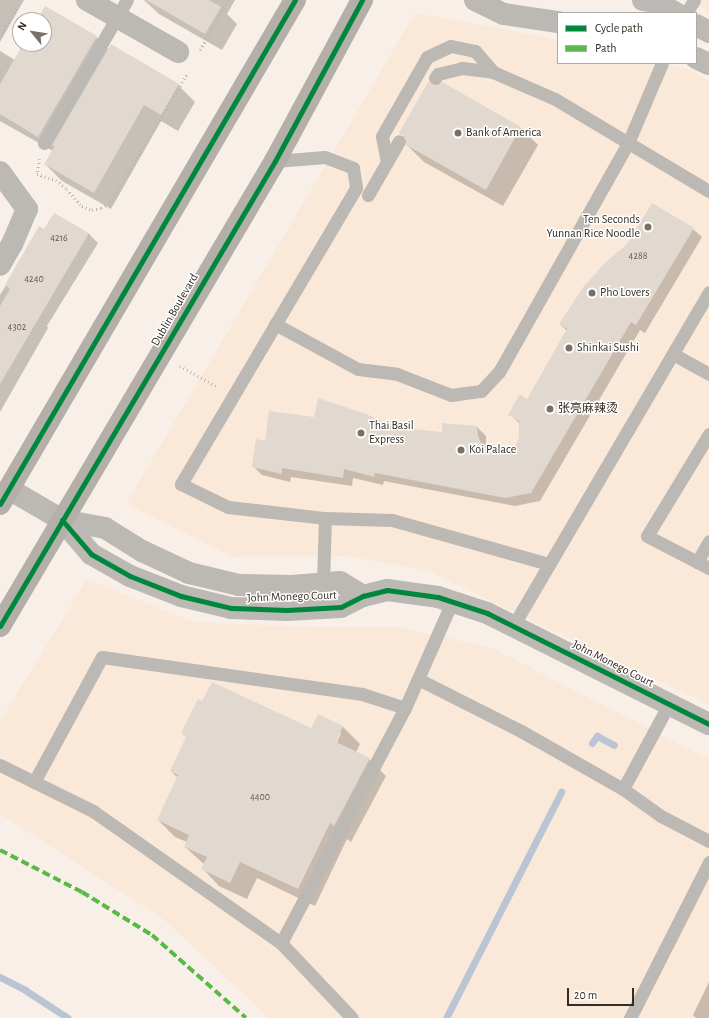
<!DOCTYPE html>
<html>
<head>
<meta charset="utf-8">
<style>
  body { margin:0 }
  #map { position:relative; width:709px; height:1018px; overflow:hidden; background:#f8f0e8; font-family:"Alegreya Sans","Noto Sans SC",sans-serif }
  div>[style] { position:absolute }
  [style*='--x'] { left:calc(var(--x)*1px); top:calc(var(--y)*1px); width:calc(var(--w)*1px); rotate:calc(var(--a)*1deg) }
  .built>* { inset:0; background:#fae9d9 }
  .shadow>* { inset:0; background:#0003 }
  .stream>* { height:7px; margin:-3.5px; padding:0 3.5px; transform-origin:3.5px; border-radius:3.5px; background:#bac4d4 }
  .building>* { inset:0; background:#e1d8d0 }
  .path>* { height:2.5px; margin-top:-1.25px; transform-origin:0; background:repeating-linear-gradient(90deg,#bab5b0 0 1px,transparent 0 4px) }
  .lane>* { height:13px; margin:-6.5px; padding:0 6.5px; transform-origin:6.5px; border-radius:6.5px; background:#bcb8b3 }
  .street>* { height:22px; margin:-11px; padding:0 11px; transform-origin:11px; border-radius:11px; background:#bcb8b3 }
  .primary>* { height:22px; margin:-11px; padding:0 11px; transform-origin:11px; border-radius:11px; background:#b5afaa }
  .quiet>* { height:4px; margin-top:-2px; transform-origin:0; background:repeating-linear-gradient(90deg,#58b947 0 8px,transparent 0 12px) }
  .cycleway>* { height:5px; margin:-2.5px; padding:0 2.5px; transform-origin:2.5px; border-radius:2.5px; background:#00873e }
  .dots>* { width:11px; height:11px; translate:-50% -50%; box-sizing:border-box; border:2px solid #fff; border-radius:50% }
  span { translate:-50% -50%; white-space:nowrap; text-align:center; line-height:1.15; -webkit-text-stroke:3px #fff; paint-order:stroke }
  .number-label { font-size:10px; color:#61584f }
  .number-label span { -webkit-text-stroke-width:0 }
  .poi-label { font-size:12px; color:#352c23 }
  .left { translate:0 -50%; text-align:left }
  .right { translate:-100% -50%; text-align:right }
  .street-label { font-size:12px; color:#352c23 }
  .legend { position:absolute; left:557px; top:12px; width:140px; height:52px; box-sizing:border-box; background:#fff; border:1px solid #aeaba7; margin:0; padding:5px 7px; list-style:none; font-size:12px; color:#352c23 }
  .legend li { display:flex; align-items:center; gap:8px; height:20px }
  .legend b { width:20px; border:1px solid #aeaba7 }
  .north { position:absolute; left:12px; top:12px; width:40px; height:40px; box-sizing:border-box; background:#fff; border:1px solid #aeaba7; border-radius:50%; rotate:300deg; font-size:11px; font-weight:700; line-height:16px; text-align:center; color:#352c23 }
  .north::after { content:''; display:block; margin:auto; width:14px; height:18px; background:#797168; clip-path:polygon(50% 0,100% 100%,50% 72%,0 100%) }
  .scale { position:absolute; left:567px; top:988px; width:67px; height:18px; box-sizing:border-box; border:2px solid #352c23; border-top:0; padding-left:5px; font-size:12px; line-height:14px; white-space:nowrap; color:#352c23; -webkit-text-stroke:3px #fff; paint-order:stroke }
</style>
</head>
<body>
<div id="map">
  <div class="built">
    <i style="clip-path:polygon(689px 0,709px 0,709px 12px)"></i>
    <i style="clip-path:polygon(415px 13px,478px 24px,558px 40px,558px 63px,660px 63px,691px 70px,709px 81px,709px 705px,426px 570px,345px 556px,232px 557px,126px 504px)"></i>
    <i style="clip-path:polygon(87px 579px,194px 622px,313px 627px,399px 627px,492px 648px,709px 759px,709px 1018px,269px 1018px,163px 919px,0 814px,0 721px)"></i>
  </div>
  <div class="shadow">
    <i style="clip-path:polygon(0 0,24px 0,0 42px)"></i>
    <i style="clip-path:polygon(144px 0,235px 0,227px 14px,237px 24px,222px 50px,159px 14px)"></i>
    <i style="clip-path:polygon(45px 8px,96px 37px,109px 50px,178px 85px,195px 102px,178px 131px,161px 121px,111px 209px,62px 181px,45px 164px,53px 151px,0 121px,0 51px,15px 60px,24px 44px,44px 44px,44px 20px,38px 20px)"></i>
    <i style="clip-path:polygon(442px 83px,521px 128px,538px 145px,503px 206px,424px 162px,407px 145px,407px 139px,401px 133px)"></i>
    <i style="clip-path:polygon(54px 214px,89px 234px,98px 243px,47px 326px,48px 328px,0 412px,0 295px,30px 246px,44px 231px)"></i>
    <i style="clip-path:polygon(693px 229px,702px 237px,645px 333px,640px 330px,540px 501px,515px 506px,384px 481px,383px 485px,353px 478px,352px 486px,291px 477px,290px 482px,262px 475px,253px 466px,266px 442px,395px 428px,443px 433px,477px 427px,486px 436px,486px 446px,492px 456px,507px 453px,515px 447px,520px 438px,520px 424px,510px 414px,527px 400px,567px 331px,560px 324px)"></i>
    <i style="clip-path:polygon(evenodd,319px 716px,343px 727px,360px 744px,356px 752px,369px 759px,386px 776px,351px 842px,347px 839px,315px 906px,257px 878px,247px 899px,219px 886px,203px 869px,205px 865px,185px 847px,187px 842px,175px 837px,158px 820px,178px 778px,171px 771px,312px 730px,319px 716px,339px 733px,341px 733px,335px 747px,333px 746px,339px 733px)"></i>
    <i style="clip-path:polygon(709px 982px,709px 1018px,696px 1018px,693px 1015px)"></i>
  </div>
  <div class="stream">
    <i style="--x:592;--y:743;--w:9;--a:-54"></i>
    <i style="--x:597;--y:736;--w:19;--a:28"></i>
    <i style="--x:0;--y:977;--w:28;--a:27"></i>
    <i style="--x:25;--y:990;--w:51;--a:33.1"></i>
    <i style="--x:446;--y:1018;--w:254;--a:-63"></i>
  </div>
  <div class="building">
    <i style="clip-path:polygon(146px 0,209px 0,221px 7px,205px 34px)"></i>
    <i style="clip-path:polygon(45px 6px,97px 36px,38px 137px,0 114px,0 84px,23px 44px,44px 44px,44px 20px,37px 20px)"></i>
    <i style="clip-path:polygon(111px 44px,179px 84px,161px 115px,144px 105px,94px 193px,44px 164px,55px 146px,52px 145px)"></i>
    <i style="clip-path:polygon(428px 82px,434px 86px,442px 82px,521px 127px,486px 190px,406px 145px,406px 137px,399px 133px)"></i>
    <i style="clip-path:polygon(652px 203px,694px 228px,636px 325px,631px 322px,531px 493px,505px 498px,375px 473px,374px 477px,344px 469px,343px 478px,282px 468px,282px 474px,252px 467px,256px 439px,265px 441px,269px 411px,314px 417px,318px 398px,366px 414px,395px 427px,442px 432px,442px 423px,477px 426px,478px 436px,482px 445px,492px 455px,507px 452px,515px 446px,519px 438px,519px 421px,508px 415px,520px 394px,527px 399px,567px 329px,559px 324px,584px 286px,605px 263px,627px 244px)"></i>
    <i style="clip-path:polygon(54px 213px,89px 233px,0 384px,0 306px,10px 289px,5px 285px,39px 226px,44px 229px)"></i>
    <i style="clip-path:polygon(212px 682px,311px 728px,318px 714px,343px 726px,336px 742px,370px 758px,334px 826px,330px 823px,298px 889px,240px 862px,230px 883px,201px 869px,207px 857px,184px 847px,189px 835px,157px 820px,178px 775px,170px 771px,186px 737px,181px 733px,198px 699px,202px 701px)"></i>
  </div>
  <div class="path">
    <i style="--x:0;--y:37;--w:43;--a:-60.4"></i>
    <i style="--x:200;--y:50;--w:57;--a:-60.8"></i>
    <i style="--x:40;--y:159;--w:15;--a:101"></i>
    <i style="--x:37;--y:174;--w:20;--a:18"></i>
    <i style="--x:56;--y:180;--w:14;--a:39"></i>
    <i style="--x:67;--y:189;--w:23;--a:49"></i>
    <i style="--x:82;--y:206;--w:11;--a:22"></i>
    <i style="--x:92;--y:210;--w:9;--a:-13"></i>
    <i style="--x:101;--y:208;--w:10;--a:-29"></i>
    <i style="--x:110;--y:203;--w:152;--a:-59.2"></i>
    <i style="--x:180;--y:366;--w:43;--a:28.9"></i>
  </div>
  <div class="lane">
    <i style="--x:686;--y:13;--w:15;--a:-58"></i>
    <i style="--x:435;--y:78;--w:5;--a:-53"></i>
    <i style="--x:438;--y:74;--w:25;--a:-14"></i>
    <i style="--x:462;--y:68;--w:31;--a:7"></i>
    <i style="--x:493;--y:72;--w:68;--a:23.5"></i>
    <i style="--x:555;--y:99;--w:179;--a:30.9"></i>
    <i style="--x:44;--y:143;--w:165;--a:-59.9"></i>
    <i style="--x:275;--y:161;--w:50;--a:-4.6"></i>
    <i style="--x:325;--y:157;--w:30;--a:21"></i>
    <i style="--x:353;--y:168;--w:20;--a:81"></i>
    <i style="--x:356;--y:188;--w:344;--a:120.6"></i>
    <i style="--x:181;--y:484;--w:52;--a:26.1"></i>
    <i style="--x:228;--y:507;--w:98;--a:6.5"></i>
    <i style="--x:325;--y:518;--w:67;--a:1.7"></i>
    <i style="--x:392;--y:520;--w:163;--a:15.7"></i>
    <i style="--x:387;--y:162;--w:26;--a:-101"></i>
    <i style="--x:382;--y:136;--w:91;--a:-60.3"></i>
    <i style="--x:427;--y:57;--w:26;--a:-25"></i>
    <i style="--x:451;--y:46;--w:25;--a:12"></i>
    <i style="--x:475;--y:51;--w:28;--a:49"></i>
    <i style="--x:368;--y:195;--w:62;--a:-60.1"></i>
    <i style="--x:275;--y:324;--w:94;--a:28.5"></i>
    <i style="--x:358;--y:369;--w:39;--a:7"></i>
    <i style="--x:397;--y:374;--w:58;--a:21.3"></i>
    <i style="--x:451;--y:395;--w:30;--a:-8"></i>
    <i style="--x:481;--y:391;--w:26;--a:-47"></i>
    <i style="--x:499;--y:372;--w:263;--a:-60.6"></i>
    <i style="--x:628;--y:143;--w:87;--a:-67"></i>
    <i style="--x:673;--y:354;--w:41;--a:29.1"></i>
    <i style="--x:709;--y:434;--w:119;--a:121.3"></i>
    <i style="--x:647;--y:536;--w:70;--a:27.3"></i>
    <i style="--x:697;--y:562;--w:24;--a:-60"></i>
    <i style="--x:323;--y:582;--w:64;--a:-88.2"></i>
    <i style="--x:513;--y:626;--w:387;--a:-59.6"></i>
    <i style="--x:418;--y:679;--w:115;--a:26.8"></i>
    <i style="--x:521;--y:731;--w:117;--a:29.6"></i>
    <i style="--x:623;--y:789;--w:47;--a:35.4"></i>
    <i style="--x:661;--y:816;--w:54;--a:27.5"></i>
    <i style="--x:0;--y:765;--w:104;--a:26.3"></i>
    <i style="--x:93;--y:811;--w:230;--a:35.1"></i>
    <i style="--x:281;--y:943;--w:103;--a:46.6"></i>
    <i style="--x:34;--y:782;--w:142;--a:-61.5"></i>
    <i style="--x:102;--y:657;--w:263;--a:8.1"></i>
    <i style="--x:362;--y:694;--w:45;--a:18"></i>
    <i style="--x:623;--y:789;--w:97;--a:-61.6"></i>
    <i style="--x:281;--y:943;--w:266;--a:-62.2"></i>
    <i style="--x:405;--y:708;--w:116;--a:-66.1"></i>
    <i style="--x:630;--y:1018;--w:175;--a:-63.1"></i>
  </div>
  <div class="street">
    <i style="--x:87;--y:0;--w:105;--a:29.7"></i>
    <i style="--x:475;--y:0;--w:32;--a:26"></i>
    <i style="--x:504;--y:14;--w:55;--a:8.4"></i>
    <i style="--x:643;--y:0;--w:13;--a:9"></i>
    <i style="--x:656;--y:2;--w:23;--a:29"></i>
    <i style="--x:696;--y:25;--w:15;--a:28"></i>
    <i style="--x:696;--y:58;--w:14;--a:25"></i>
    <i style="--x:0;--y:172;--w:46;--a:53.9"></i>
    <i style="--x:27;--y:209;--w:38;--a:113"></i>
    <i style="--x:12;--y:244;--w:24;--a:120"></i>
    <i style="--x:9;--y:489;--w:61;--a:30.3"></i>
    <i style="--x:62;--y:520;--w:44;--a:10.5"></i>
    <i style="--x:105;--y:528;--w:44;--a:31.9"></i>
    <i style="--x:142;--y:551;--w:52;--a:25.1"></i>
    <i style="--x:189;--y:573;--w:51;--a:13.5"></i>
    <i style="--x:239;--y:585;--w:53;--a:1.1"></i>
    <i style="--x:292;--y:586;--w:48;--a:-4.8"></i>
    <i style="--x:340;--y:582;--w:27;--a:31"></i>
    <i style="--x:62;--y:520;--w:45;--a:49.5"></i>
    <i style="--x:91;--y:554;--w:45;--a:29.4"></i>
    <i style="--x:130;--y:576;--w:55;--a:21.4"></i>
    <i style="--x:181;--y:596;--w:51;--a:13.5"></i>
    <i style="--x:231;--y:608;--w:56;--a:2"></i>
    <i style="--x:287;--y:610;--w:54;--a:-3.2"></i>
    <i style="--x:341;--y:607;--w:25;--a:-27"></i>
    <i style="--x:363;--y:596;--w:25;--a:-14"></i>
    <i style="--x:387;--y:590;--w:51;--a:7.8"></i>
    <i style="--x:438;--y:597;--w:52;--a:18.1"></i>
    <i style="--x:487;--y:613;--w:248;--a:26.6"></i>
  </div>
  <div class="primary">
    <i style="--x:0;--y:504;--w:584;--a:-59.66"></i>
    <i style="--x:0;--y:626;--w:540;--a:-59.4"></i>
    <i style="--x:275;--y:161;--w:183;--a:-61.6"></i>
  </div>
  <div class="quiet">
    <i style="--x:0;--y:850;--w:92;--a:27.1"></i>
    <i style="--x:82;--y:892;--w:82;--a:31.6"></i>
    <i style="--x:152;--y:935;--w:125;--a:41.4"></i>
  </div>
  <div class="cycleway">
    <i style="--x:0;--y:504;--w:584;--a:-59.66"></i>
    <i style="--x:62;--y:520;--w:45;--a:49.5"></i>
    <i style="--x:91;--y:554;--w:45;--a:29.4"></i>
    <i style="--x:130;--y:576;--w:55;--a:21.4"></i>
    <i style="--x:181;--y:596;--w:51;--a:13.5"></i>
    <i style="--x:231;--y:608;--w:56;--a:2"></i>
    <i style="--x:287;--y:610;--w:54;--a:-3.2"></i>
    <i style="--x:341;--y:607;--w:25;--a:-27"></i>
    <i style="--x:363;--y:596;--w:25;--a:-14"></i>
    <i style="--x:387;--y:590;--w:51;--a:7.8"></i>
    <i style="--x:438;--y:597;--w:52;--a:18.1"></i>
    <i style="--x:487;--y:613;--w:248;--a:26.6"></i>
    <i style="--x:0;--y:626;--w:540;--a:-59.4"></i>
    <i style="--x:275;--y:161;--w:183;--a:-61.6"></i>
  </div>
  <div class="dots">
    <i style="left:458px;top:133px;background:#797168"></i>
    <i style="left:648px;top:227px;background:#797168"></i>
    <i style="left:592px;top:293px;background:#797168"></i>
    <i style="left:569px;top:348px;background:#797168"></i>
    <i style="left:550px;top:409px;background:#797168"></i>
    <i style="left:361px;top:433px;background:#797168"></i>
    <i style="left:461px;top:450px;background:#797168"></i>
  </div>
  <div class="number-label">
    <span style="left:59px;top:239px">4216</span>
    <span style="left:638px;top:257px">4288</span>
    <span style="left:34px;top:280px">4240</span>
    <span style="left:17px;top:328px">4302</span>
    <span style="left:260px;top:798px">4400</span>
  </div>
  <div class="poi-label">
    <span class="left" style="left:466px;top:133px">Bank of America</span>
    <span class="right" style="left:640px;top:227px">Ten Seconds<br>Yunnan Rice Noodle</span>
    <span class="left" style="left:600px;top:293px">Pho Lovers</span>
    <span class="left" style="left:577px;top:348px">Shinkai Sushi</span>
    <span class="left" style="left:558px;top:409px">张亮麻辣烫</span>
    <span class="left" style="left:369px;top:433px">Thai Basil<br>Express</span>
    <span class="left" style="left:469px;top:450px">Koi Palace</span>
  </div>
  <div class="street-label">
    <span style="left:175px;top:310px;rotate:-60deg">Dublin Boulevard</span>
    <span style="left:292px;top:597px;rotate:-2deg">John Monego Court</span>
    <span style="left:613px;top:664px;rotate:27deg">John Monego Court</span>
  </div>
  <ul class="legend">
  <li><b style="height:5px;background:#00873e"></b>Cycle path</li>
  <li><b style="height:5px;background:#58b947"></b>Path</li>
  </ul>
  <div class="north">N</div>
  <div class="scale">20 m</div>
</div>
</body>
</html>
